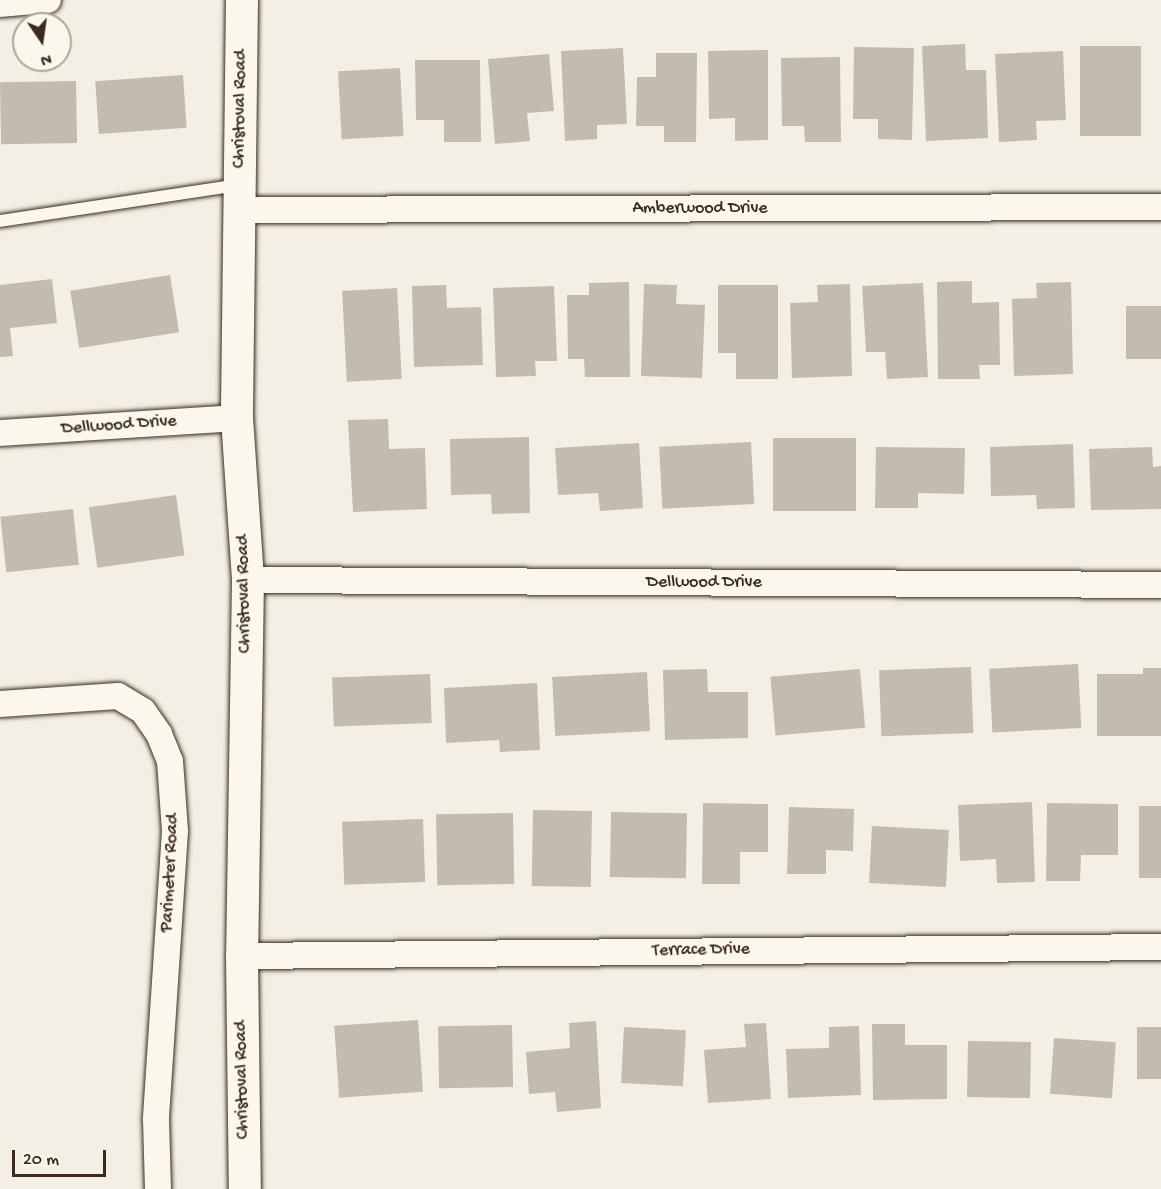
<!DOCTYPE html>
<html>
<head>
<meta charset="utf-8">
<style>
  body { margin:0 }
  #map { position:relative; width:1161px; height:1189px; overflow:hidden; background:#f3efe4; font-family:"Gochi Hand",sans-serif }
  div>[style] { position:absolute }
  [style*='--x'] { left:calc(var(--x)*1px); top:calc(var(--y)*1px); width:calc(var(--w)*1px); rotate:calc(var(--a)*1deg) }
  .building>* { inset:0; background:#c3bbb0; transform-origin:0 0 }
  .roads { filter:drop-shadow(0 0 2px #3b2a1e) drop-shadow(0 0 2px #3b2a1e) }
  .service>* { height:12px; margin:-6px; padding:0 6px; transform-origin:6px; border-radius:6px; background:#fbf7ec }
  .minor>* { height:26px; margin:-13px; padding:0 13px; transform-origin:13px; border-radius:13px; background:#fbf7ec }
  .tertiary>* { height:32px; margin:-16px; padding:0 16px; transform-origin:16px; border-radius:16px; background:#fbf7ec }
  span { translate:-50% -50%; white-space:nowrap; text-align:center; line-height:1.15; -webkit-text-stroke:5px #fbf7ec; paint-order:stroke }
  .street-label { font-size:18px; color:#3b2a1e }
  .north { position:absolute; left:12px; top:12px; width:60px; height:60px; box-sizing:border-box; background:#fbf7ec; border:2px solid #aea59a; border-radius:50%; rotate:167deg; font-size:16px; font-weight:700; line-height:24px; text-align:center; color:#3b2a1e }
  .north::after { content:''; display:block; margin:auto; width:21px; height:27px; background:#3b2a1e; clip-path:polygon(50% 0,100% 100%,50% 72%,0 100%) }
  .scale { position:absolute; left:12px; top:1150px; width:94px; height:27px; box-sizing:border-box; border:3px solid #3b2a1e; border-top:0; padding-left:8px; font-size:18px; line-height:21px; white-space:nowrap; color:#3b2a1e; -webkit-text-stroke:4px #fbf7ec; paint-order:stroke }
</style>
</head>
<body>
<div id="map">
  <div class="building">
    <i style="clip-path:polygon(965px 44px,966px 70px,986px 70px,988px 138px,926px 141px,922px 46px)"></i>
    <i style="left:1141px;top:46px;width:90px;height:61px;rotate:90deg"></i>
    <i style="clip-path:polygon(854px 47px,914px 48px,912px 140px,878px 139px,878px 119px,853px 119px)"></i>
    <i style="clip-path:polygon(623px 48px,627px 124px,597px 125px,597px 139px,565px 141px,561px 51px)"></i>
    <i style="clip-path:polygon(768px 50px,768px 140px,735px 141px,735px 118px,709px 119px,708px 51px)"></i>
    <i style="clip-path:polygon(1063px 51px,1066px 120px,1036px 121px,1037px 140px,999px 142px,995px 54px)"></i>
    <i style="clip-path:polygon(656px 53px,697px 53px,696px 142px,664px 142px,664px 126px,636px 126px,637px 77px,656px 77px)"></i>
    <i style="clip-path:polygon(549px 54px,554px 111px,527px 113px,530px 141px,495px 144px,488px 59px)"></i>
    <i style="clip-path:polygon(840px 57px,841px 142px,805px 142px,804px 126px,782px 126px,781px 58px)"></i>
    <i style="clip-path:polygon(415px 60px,480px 60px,481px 142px,444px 142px,444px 120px,416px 120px)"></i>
    <i style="left:400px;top:68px;width:68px;height:62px;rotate:87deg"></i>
    <i style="left:183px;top:75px;width:53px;height:88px;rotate:86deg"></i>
    <i style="left:76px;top:81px;width:62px;height:76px;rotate:89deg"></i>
    <i style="left:170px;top:275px;width:58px;height:101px;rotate:81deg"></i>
    <i style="clip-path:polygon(52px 279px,57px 323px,10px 328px,13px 356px,0 357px,0 285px)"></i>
    <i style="clip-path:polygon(972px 281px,972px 303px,999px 302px,1000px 365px,979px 365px,980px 379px,938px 379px,937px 282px)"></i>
    <i style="clip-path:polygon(629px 282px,630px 377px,585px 377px,584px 359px,568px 359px,567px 295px,589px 295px,589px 283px)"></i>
    <i style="clip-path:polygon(1071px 282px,1073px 374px,1014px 376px,1012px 299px,1037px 298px,1036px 283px)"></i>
    <i style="clip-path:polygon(923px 283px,928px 377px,887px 379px,885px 352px,866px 352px,862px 286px)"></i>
    <i style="clip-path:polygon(644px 284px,677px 285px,676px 304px,705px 305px,702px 378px,641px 376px)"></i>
    <i style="clip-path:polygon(850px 284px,852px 376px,792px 378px,790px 303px,818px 302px,817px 285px)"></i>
    <i style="clip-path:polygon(446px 285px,447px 308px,481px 307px,483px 365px,414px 367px,412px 286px)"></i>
    <i style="clip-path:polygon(718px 285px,778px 285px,778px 379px,736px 379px,736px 353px,718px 353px)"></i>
    <i style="clip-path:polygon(554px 286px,557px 361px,535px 361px,536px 376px,496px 377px,493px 288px)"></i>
    <i style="left:397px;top:288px;width:91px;height:55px;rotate:87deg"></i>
    <i style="left:1161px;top:306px;width:53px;height:35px;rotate:90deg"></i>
    <i style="clip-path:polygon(388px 419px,389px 449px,425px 448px,427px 509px,353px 512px,348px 420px)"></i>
    <i style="clip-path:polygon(529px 437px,530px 513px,492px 514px,491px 494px,451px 495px,450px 439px)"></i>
    <i style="left:773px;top:438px;width:83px;height:73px"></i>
    <i style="left:751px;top:442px;width:62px;height:92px;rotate:87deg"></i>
    <i style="clip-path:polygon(639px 443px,643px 508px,600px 511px,598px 493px,558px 495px,555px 448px)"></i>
    <i style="clip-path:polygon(1073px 444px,1075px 508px,1037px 509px,1036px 495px,991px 496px,990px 447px)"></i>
    <i style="clip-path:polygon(876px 447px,965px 448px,964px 494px,918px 493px,918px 508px,875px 508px)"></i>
    <i style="clip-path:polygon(1152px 447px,1153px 467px,1161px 466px,1161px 509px,1091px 510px,1089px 449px)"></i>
    <i style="left:176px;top:495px;width:61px;height:88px;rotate:82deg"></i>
    <i style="left:73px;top:509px;width:56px;height:73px;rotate:84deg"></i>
    <i style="left:1078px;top:664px;width:64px;height:89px;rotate:87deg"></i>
    <i style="left:971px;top:667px;width:66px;height:92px;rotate:88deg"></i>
    <i style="clip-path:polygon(1143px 668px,1161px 668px,1161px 736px,1097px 736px,1097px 674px,1143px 674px)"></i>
    <i style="clip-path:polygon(707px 669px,708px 692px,748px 692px,748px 738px,665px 740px,663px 670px)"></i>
    <i style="left:860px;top:669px;width:59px;height:90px;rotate:85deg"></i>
    <i style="left:647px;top:672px;width:59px;height:95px;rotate:87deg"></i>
    <i style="left:430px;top:674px;width:49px;height:98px;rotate:88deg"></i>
    <i style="clip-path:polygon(537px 683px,540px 750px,500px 752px,499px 740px,446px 743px,444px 688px)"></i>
    <i style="clip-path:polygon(1032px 802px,1035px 882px,997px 883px,996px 859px,960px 861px,958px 805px)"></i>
    <i style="clip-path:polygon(703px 803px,768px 804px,768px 852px,740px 852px,740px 884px,702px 884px)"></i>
    <i style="clip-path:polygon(1047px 803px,1118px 804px,1118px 855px,1081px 855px,1080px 881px,1046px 881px)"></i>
    <i style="left:1139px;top:806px;width:22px;height:72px"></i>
    <i style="clip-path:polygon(789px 807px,854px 809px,853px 851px,826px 850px,826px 874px,787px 874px)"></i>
    <i style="left:533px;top:810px;width:59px;height:76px;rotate:1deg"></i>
    <i style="left:611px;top:812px;width:76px;height:65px;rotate:1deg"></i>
    <i style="left:513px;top:813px;width:71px;height:77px;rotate:89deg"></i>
    <i style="left:423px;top:819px;width:63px;height:81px;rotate:88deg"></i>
    <i style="left:872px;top:826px;width:77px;height:57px;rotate:3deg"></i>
    <i style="left:418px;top:1020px;width:72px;height:84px;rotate:86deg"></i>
    <i style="clip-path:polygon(596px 1021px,601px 1108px,557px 1112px,555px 1092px,529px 1094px,526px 1052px,570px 1048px,569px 1023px)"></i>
    <i style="clip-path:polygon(766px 1023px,771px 1099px,708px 1103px,704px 1050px,746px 1047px,744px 1024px)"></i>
    <i style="clip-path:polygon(872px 1024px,905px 1024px,905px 1045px,947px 1045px,947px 1099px,873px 1100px)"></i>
    <i style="left:512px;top:1025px;width:62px;height:74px;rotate:89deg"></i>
    <i style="clip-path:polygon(859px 1026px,861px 1095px,788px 1098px,786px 1049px,829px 1048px,829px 1027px)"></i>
    <i style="left:624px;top:1027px;width:62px;height:56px;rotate:3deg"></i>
    <i style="left:1137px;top:1027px;width:24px;height:52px"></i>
    <i style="left:1054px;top:1038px;width:62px;height:56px;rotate:4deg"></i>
    <i style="left:968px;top:1041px;width:63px;height:56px;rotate:1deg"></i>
  </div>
  <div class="roads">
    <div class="service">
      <i style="--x:0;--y:221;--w:241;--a:-8.6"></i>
    </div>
    <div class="minor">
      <i style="--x:0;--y:4;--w:48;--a:-4.8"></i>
      <i style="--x:239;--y:210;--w:922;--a:-0.19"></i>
      <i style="--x:0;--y:433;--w:237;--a:-3.6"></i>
      <i style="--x:248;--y:580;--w:913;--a:0.31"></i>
      <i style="--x:0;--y:704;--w:118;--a:-3.9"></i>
      <i style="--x:118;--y:696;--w:29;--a:31"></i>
      <i style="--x:143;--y:711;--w:28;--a:55"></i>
      <i style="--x:159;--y:734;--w:29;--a:68"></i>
      <i style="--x:170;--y:761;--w:70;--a:85.9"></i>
      <i style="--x:175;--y:831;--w:289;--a:93.8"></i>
      <i style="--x:156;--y:1119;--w:70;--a:88.4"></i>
      <i style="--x:242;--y:956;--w:919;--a:-0.56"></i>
    </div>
    <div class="tertiary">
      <i style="--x:242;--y:0;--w:418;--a:90.7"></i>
      <i style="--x:237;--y:418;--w:162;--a:86.1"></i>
      <i style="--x:248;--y:580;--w:376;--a:90.9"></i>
      <i style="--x:242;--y:956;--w:233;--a:89.3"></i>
    </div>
  </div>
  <div class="street-label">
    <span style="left:241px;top:109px;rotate:-89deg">Christoval Road</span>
    <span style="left:700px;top:209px">Amberwood Drive</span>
    <span style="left:119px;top:426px;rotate:-4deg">Dellwood Drive</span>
    <span style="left:704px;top:583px">Dellwood Drive</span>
    <span style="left:245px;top:594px;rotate:-91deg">Christoval Road</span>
    <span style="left:171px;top:873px;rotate:-87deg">Parimeter Road</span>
    <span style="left:701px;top:951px;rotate:-1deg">Terrace Drive</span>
    <span style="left:243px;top:1080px;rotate:-91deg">Christoval Road</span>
  </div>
  <div class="north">N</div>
  <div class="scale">20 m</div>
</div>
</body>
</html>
